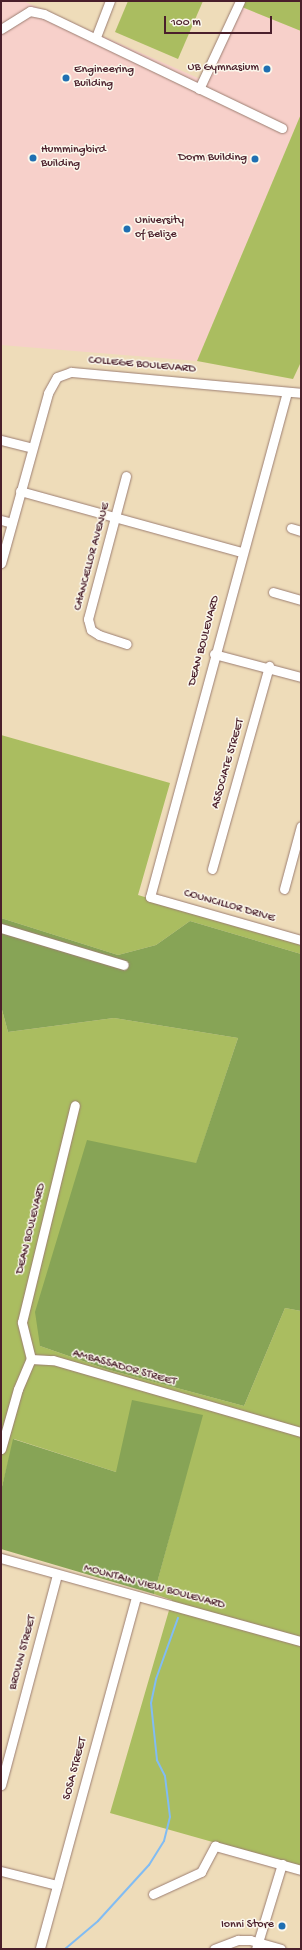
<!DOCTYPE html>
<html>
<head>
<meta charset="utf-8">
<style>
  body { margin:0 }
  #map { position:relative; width:302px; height:1950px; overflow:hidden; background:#eedcb9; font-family:"Gochi Hand",sans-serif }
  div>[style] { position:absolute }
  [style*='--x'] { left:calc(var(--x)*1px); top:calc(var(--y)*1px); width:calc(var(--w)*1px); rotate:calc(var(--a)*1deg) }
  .built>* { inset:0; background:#f7d0ca }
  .green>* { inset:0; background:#aabd60 }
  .forest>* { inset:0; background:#87a456 }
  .stream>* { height:2px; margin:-1px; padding:0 1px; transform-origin:1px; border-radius:1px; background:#81bcf3 }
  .roads { filter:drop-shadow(0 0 1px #9c7e72) drop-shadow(0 0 1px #9c7e72) }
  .minor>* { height:9px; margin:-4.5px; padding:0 4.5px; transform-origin:4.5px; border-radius:4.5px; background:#fff }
  .dots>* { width:11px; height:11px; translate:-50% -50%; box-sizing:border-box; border:2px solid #fbf7ec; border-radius:50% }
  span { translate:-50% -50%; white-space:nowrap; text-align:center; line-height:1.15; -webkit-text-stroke:3px #fbf7ec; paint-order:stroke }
  .poi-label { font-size:12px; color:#4a1f2b }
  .right { translate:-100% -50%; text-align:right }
  .left { translate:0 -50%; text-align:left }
  .street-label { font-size:12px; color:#4a1f2b }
  .frame { position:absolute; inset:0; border:2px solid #4a1f2b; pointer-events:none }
  .scale { position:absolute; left:164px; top:16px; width:108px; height:18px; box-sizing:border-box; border:2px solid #4a1f2b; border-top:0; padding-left:5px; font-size:12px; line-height:14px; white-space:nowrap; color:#4a1f2b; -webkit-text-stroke:3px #fbf7ec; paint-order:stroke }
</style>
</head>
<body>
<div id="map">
  <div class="built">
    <i style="clip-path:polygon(1px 1px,23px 1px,207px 82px,242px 7px,301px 31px,301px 114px,197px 361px,1px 345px)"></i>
  </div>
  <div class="green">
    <i style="clip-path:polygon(128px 1px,203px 1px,178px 59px,115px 32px)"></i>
    <i style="clip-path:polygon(245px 1px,301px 1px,301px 31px,242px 7px)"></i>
    <i style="clip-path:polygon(301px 114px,301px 362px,293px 379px,197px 361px)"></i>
    <i style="clip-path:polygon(1px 735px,170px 783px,138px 895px,301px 944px,301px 954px,190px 921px,156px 945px,118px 955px,1px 918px)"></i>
    <i style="clip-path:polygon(1px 1006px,8px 1032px,114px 1018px,238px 1038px,196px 1164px,40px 1346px,106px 1369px,244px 1406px,285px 1308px,301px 1311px,301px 1867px,110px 1813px,172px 1600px,154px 1594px,202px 1415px,116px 1472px,14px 1439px,1px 1491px)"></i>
  </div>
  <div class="forest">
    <i style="clip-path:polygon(1px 918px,118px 955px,156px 945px,190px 921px,301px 954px,301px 1311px,285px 1308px,244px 1406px,106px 1369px,40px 1346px,35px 1312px,87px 1140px,196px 1163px,238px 1038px,114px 1018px,8px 1032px,1px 1006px)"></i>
    <i style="clip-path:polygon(132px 1400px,203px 1415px,154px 1594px,1px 1549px,1px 1491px,13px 1439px,116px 1472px)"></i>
  </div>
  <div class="stream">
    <i style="--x:65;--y:1949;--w:43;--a:-40.3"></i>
    <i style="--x:98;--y:1921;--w:76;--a:-47.7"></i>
    <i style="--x:149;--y:1865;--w:28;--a:-58"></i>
    <i style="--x:164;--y:1841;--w:25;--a:-76"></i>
    <i style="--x:170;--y:1817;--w:41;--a:-97"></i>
    <i style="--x:165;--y:1776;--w:18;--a:-117"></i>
    <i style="--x:157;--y:1760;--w:57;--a:-96"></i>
    <i style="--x:151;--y:1703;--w:25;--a:-78"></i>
    <i style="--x:156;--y:1679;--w:65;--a:-70.2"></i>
  </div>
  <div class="roads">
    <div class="minor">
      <i style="--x:1;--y:29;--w:34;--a:-32"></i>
      <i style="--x:30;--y:11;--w:14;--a:12"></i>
      <i style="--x:44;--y:14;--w:264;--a:25.6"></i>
      <i style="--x:96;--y:37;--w:39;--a:-69"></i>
      <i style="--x:199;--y:89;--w:97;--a:-65"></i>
      <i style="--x:287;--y:392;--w:523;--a:105.18"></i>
      <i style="--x:150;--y:897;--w:157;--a:15.9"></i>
      <i style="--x:1;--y:440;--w:32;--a:14"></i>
      <i style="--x:126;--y:476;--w:148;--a:104.9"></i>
      <i style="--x:88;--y:619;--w:11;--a:75"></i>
      <i style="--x:91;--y:630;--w:9;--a:32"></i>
      <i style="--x:99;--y:635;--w:29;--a:18"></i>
      <i style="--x:20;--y:491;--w:230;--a:15.4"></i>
      <i style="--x:1;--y:520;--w:11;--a:15"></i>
      <i style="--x:291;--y:528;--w:10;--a:17"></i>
      <i style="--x:1;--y:563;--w:176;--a:-74.5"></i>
      <i style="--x:48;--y:393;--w:18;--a:-61"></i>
      <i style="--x:57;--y:377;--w:15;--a:-20"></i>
      <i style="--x:71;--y:372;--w:231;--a:5.2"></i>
      <i style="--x:273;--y:592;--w:29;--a:16"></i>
      <i style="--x:214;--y:654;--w:90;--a:14.8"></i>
      <i style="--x:212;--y:869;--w:211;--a:-74.3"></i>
      <i style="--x:284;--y:889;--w:65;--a:-74.9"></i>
      <i style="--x:1;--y:928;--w:128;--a:16.7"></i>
      <i style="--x:31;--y:1359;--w:38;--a:-104"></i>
      <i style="--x:22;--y:1322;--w:223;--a:-76.3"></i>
      <i style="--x:1;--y:1449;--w:62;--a:-74.2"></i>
      <i style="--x:18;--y:1389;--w:33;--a:-67"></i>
      <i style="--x:31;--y:1359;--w:22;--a:3"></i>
      <i style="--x:53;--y:1360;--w:258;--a:16.2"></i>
      <i style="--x:1;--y:1558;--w:311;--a:15.5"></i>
      <i style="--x:1;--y:1785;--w:218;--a:-75.1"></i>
      <i style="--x:1;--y:1871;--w:58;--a:14"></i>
      <i style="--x:153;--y:1894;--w:53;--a:-24.6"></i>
      <i style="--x:201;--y:1872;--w:30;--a:-62"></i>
      <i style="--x:215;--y:1846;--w:89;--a:15.6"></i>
      <i style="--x:40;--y:1948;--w:365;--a:-74.7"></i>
      <i style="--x:214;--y:1949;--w:26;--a:-21"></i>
      <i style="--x:238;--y:1940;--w:12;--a:0"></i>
      <i style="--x:250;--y:1940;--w:32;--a:16"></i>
      <i style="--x:256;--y:1949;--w:89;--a:-73"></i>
    </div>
  </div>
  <div class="dots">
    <i style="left:267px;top:69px;background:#1f6fb2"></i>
    <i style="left:66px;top:78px;background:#1f6fb2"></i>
    <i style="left:33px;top:158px;background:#1f6fb2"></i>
    <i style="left:255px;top:159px;background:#1f6fb2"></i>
    <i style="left:127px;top:229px;background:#1f6fb2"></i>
    <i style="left:282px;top:1926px;background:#1f6fb2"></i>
  </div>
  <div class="poi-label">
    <span class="right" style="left:259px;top:69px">UB Gymnasium</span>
    <span class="left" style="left:74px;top:78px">Engineering<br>Building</span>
    <span class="left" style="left:41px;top:158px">Hummingbird<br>Building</span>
    <span class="right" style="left:247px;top:159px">Dorm Building</span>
    <span class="left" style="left:135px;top:229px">University<br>of Belize</span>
    <span class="right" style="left:274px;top:1926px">Ionni Store</span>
  </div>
  <div class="street-label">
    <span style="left:142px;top:366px;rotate:5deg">COLLEGE BOULEVARD</span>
    <span style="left:93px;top:557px;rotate:-75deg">CHANCELLOR AVENUE</span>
    <span style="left:205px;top:641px;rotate:-75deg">DEAN BOULEVARD</span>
    <span style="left:229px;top:764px;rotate:-74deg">ASSOCIATE STREET</span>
    <span style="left:229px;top:907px;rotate:16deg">COUNCILLOR DRIVE</span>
    <span style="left:32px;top:1229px;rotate:-76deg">DEAN BOULEVARD</span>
    <span style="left:124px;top:1369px;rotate:16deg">AMBASSADOR STREET</span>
    <span style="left:154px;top:1588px;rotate:15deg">MOUNTAIN VIEW BOULEVARD</span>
    <span style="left:24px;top:1653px;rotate:-75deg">BROWN STREET</span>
    <span style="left:76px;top:1769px;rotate:-75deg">SOSA STREET</span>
  </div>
  <div class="frame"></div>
  <div class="scale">100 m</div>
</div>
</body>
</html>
